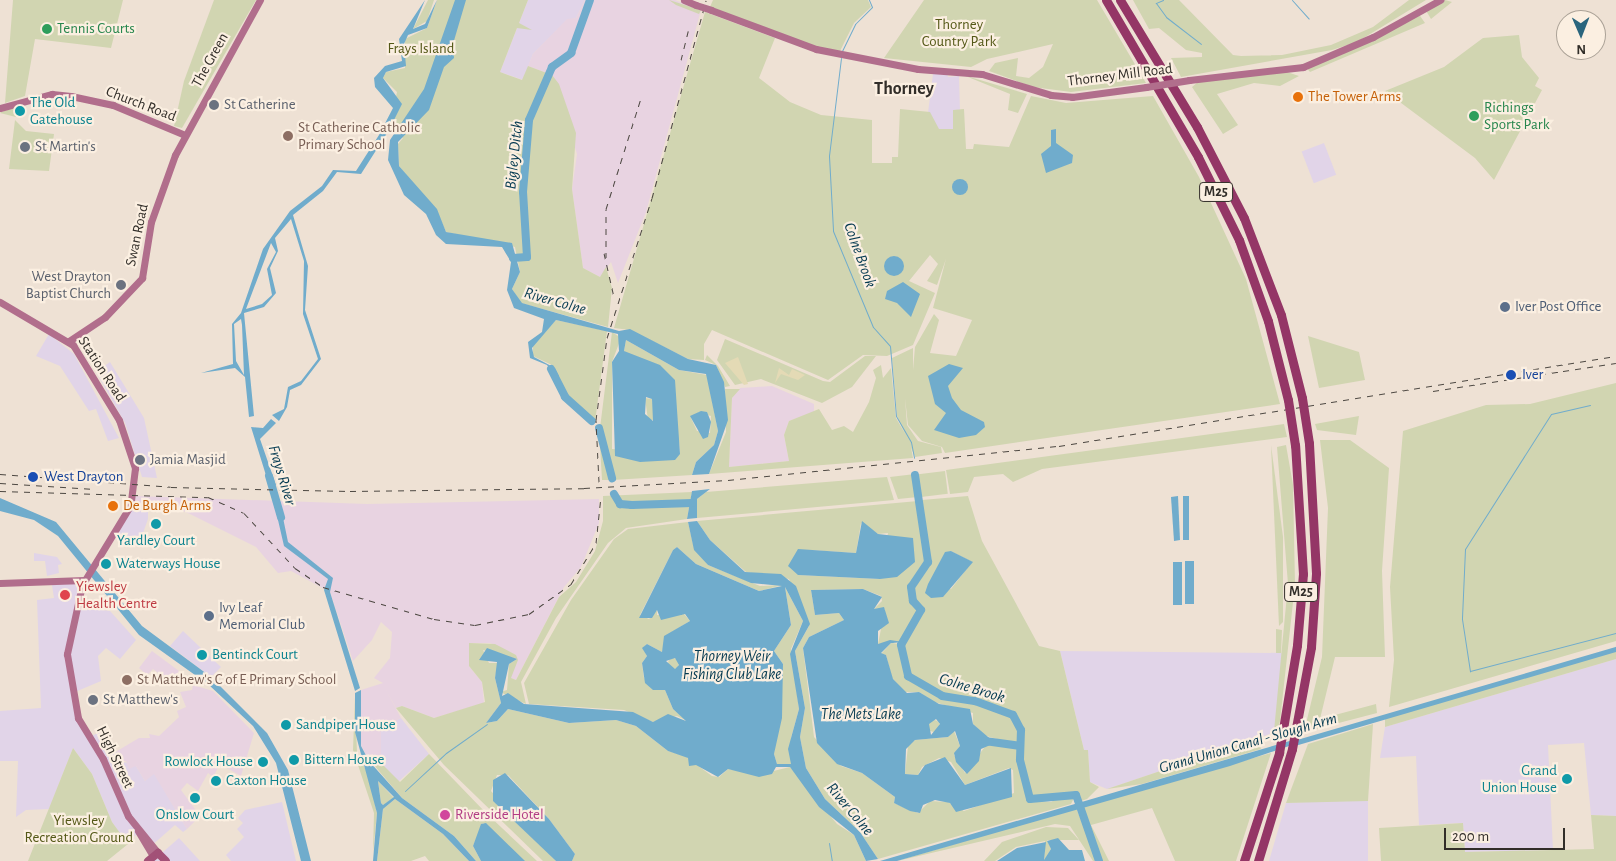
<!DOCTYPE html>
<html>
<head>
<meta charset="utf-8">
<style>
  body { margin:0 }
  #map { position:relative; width:1616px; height:861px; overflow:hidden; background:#eee1d4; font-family:"Alegreya Sans",sans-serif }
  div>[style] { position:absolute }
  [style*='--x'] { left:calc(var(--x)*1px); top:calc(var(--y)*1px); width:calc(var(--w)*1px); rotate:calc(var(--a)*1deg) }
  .commercial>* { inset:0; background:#e1d4e8; transform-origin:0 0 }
  .industrial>* { inset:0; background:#e8d3e1 }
  .green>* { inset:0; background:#d1d5b1; transform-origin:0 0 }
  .round { border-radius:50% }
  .sand>* { inset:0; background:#e4dab5 }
  .water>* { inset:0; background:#70accc; transform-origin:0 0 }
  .stream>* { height:1px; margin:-0.5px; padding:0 0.5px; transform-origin:0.5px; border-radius:0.5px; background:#70accc }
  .canal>* { height:4.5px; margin:-2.25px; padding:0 2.25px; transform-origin:2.25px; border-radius:2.25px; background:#70accc }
  .river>* { height:8px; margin:-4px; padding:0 4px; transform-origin:4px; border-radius:4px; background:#70accc }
  .secondary>* { height:7px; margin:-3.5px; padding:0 3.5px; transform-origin:3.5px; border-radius:3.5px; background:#b16e8c }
  .primary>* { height:8px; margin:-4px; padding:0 4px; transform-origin:4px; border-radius:4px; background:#a25177 }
  .highway>* { height:9px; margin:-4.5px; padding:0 4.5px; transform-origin:4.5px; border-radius:4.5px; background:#943666 }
  .rail>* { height:1px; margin-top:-0.5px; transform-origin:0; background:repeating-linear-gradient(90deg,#4c4741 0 6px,transparent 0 12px) }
  .secondary-bridge>* { height:7px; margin:-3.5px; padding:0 3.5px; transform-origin:3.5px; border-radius:3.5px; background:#b16e8c }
  .highway-bridge>* { height:9px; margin:-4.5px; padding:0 4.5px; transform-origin:4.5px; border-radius:4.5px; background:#943666 }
  .dots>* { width:14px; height:14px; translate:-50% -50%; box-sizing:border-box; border:2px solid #fbefe1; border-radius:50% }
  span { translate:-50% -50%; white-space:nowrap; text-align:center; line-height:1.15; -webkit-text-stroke:4.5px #fbefe1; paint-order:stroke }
  .shield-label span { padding:1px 4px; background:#fbefe1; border:1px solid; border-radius:4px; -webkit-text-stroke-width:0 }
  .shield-label { font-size:14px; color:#322e29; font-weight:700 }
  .park-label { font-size:15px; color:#545817 }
  .leisure-label { font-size:15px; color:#27864d }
  .left { translate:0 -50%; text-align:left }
  .street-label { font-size:15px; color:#322e29 }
  .food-label { font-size:15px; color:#c56008 }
  .culture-label { font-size:15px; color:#0d838f }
  .right { translate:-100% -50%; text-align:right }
  .worship-label { font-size:15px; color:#5b616d }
  .education-label { font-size:15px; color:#785e54 }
  .service-label { font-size:15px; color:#4e5e75 }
  .transit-label { font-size:15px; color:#164399 }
  .health-label { font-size:15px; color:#be3a42 }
  .hotel-label { font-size:15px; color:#b23c85 }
  .water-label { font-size:16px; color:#053a51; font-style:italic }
  .quarter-label { font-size:18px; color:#322e29; font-weight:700 }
  .north { position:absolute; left:1556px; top:10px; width:50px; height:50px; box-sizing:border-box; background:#fbefe1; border:1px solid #aba297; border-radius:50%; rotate:179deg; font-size:14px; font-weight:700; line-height:20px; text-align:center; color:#322e29 }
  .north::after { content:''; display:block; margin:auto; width:18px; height:22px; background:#2a657d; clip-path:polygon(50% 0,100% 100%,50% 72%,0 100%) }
  .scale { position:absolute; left:1444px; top:828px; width:121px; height:22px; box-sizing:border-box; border:2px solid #322e29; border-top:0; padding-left:6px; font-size:15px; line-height:18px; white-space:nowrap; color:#322e29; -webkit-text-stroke:4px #fbefe1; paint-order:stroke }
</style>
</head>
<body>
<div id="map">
  <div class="commercial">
    <i style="clip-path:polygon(528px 0,585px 0,576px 18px,567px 20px,533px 54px,523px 80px,500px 72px)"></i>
    <i style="clip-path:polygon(947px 73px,948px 77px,959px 76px,961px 148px,947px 148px,928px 113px,933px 74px)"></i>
    <i style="left:1324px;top:143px;width:34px;height:24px;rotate:69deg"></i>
    <i style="clip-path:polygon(49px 334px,74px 354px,119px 438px,108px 441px,96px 409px,89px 411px,60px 366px,36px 356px)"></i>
    <i style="clip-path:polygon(110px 362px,144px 418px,157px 478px,142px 477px,125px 423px,96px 372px)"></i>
    <i style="clip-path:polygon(131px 506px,148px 507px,148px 519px,143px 533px,124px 543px,110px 535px)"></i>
    <i style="clip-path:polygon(34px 553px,57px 557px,62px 564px,58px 565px,59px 573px,47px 576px,45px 561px,34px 561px)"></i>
    <i style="clip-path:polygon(51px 579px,81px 585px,67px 646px,78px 718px,91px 736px,106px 730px,121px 761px,136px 766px,145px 781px,154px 773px,187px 829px,183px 832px,175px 825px,150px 847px,139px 833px,126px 842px,112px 822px,92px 774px,73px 748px,49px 809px,26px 810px,16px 817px,18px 761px,0 761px,0 711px,41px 708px,37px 600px,54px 598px)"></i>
    <i style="clip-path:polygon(76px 607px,110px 611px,136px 640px,120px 659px,106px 648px,98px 656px,101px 681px,75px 692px,68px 646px)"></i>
    <i style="clip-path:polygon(183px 631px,221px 667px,211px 677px,170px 646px)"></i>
    <i style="clip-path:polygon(1060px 651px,1285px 653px,1277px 727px,1270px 734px,1107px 789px,1090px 782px,1088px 750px,1084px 750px)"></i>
    <i style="clip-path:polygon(1616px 659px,1616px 816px,1591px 815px,1584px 743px,1548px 745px,1553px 850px,1465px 852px,1463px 823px,1419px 825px,1416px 756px,1380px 758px,1385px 727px)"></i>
    <i style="clip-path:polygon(401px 718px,429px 754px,398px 782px,377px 760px,381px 760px,381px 727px)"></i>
    <i style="clip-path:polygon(1323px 801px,1368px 801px,1368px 861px,1269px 861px,1286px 803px)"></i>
    <i style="clip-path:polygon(282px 802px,296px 861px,231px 861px,226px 855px,244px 837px,237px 829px,243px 823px,238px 818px,245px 810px)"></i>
    <i style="clip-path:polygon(179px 838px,200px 861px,152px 861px,163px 852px)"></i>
  </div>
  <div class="industrial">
    <i style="clip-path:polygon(585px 0,675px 0,701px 10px,646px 212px,618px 283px,611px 262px,600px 277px,583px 268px,572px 189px,577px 154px,552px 75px,528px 66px,533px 54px,567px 19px,576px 18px)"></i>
    <i style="clip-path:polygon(772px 386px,814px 404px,814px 412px,789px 421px,784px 435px,789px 461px,729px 467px,732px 398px,740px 388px)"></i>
    <i style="clip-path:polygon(135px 496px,367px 504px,599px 499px,599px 523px,581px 567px,564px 587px,516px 680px,510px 678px,516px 655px,490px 643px,470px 643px,469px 666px,482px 682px,484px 703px,434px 718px,402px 706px,396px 708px,385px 688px,401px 718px,381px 727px,381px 760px,377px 760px,367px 757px,361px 746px,361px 690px,383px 683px,374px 678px,390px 658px,392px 632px,381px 622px,372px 640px,353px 661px,330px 592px,291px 571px,278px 573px,256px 547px,188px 513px,173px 507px,131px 506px)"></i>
    <i style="clip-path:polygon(152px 651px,179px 671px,172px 684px,153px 669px,147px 675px,139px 668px)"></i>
    <i style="clip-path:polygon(193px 685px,213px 691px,254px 733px,241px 776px,220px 764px,213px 777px,208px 773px,198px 791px,187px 783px,181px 790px,200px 816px,187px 829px,154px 774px,145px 781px,136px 766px,129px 769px,126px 761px,121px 762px,117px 751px,139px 738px,150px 738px,149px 734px,159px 736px,179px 717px,177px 711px,186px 707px,180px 692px,192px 690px)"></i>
  </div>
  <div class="green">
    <i style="clip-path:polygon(13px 0,123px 0,111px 48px,35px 39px,25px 96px,5px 103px)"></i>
    <i style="clip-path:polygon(214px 0,256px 0,182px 128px,174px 126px,184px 81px)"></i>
    <i style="clip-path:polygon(428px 0,434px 0,427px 21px,413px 29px)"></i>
    <i style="clip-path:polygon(437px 0,528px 0,519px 23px,532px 30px,517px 28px,500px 72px,522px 80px,528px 66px,552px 75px,559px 84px,576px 133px,572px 189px,583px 268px,600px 277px,606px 267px,612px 288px,608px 327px,521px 303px,512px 289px,520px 272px,515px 247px,446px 232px,439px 216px,399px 166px,398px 144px,403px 138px,389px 130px,397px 92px,383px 78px,386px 72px,405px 68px,405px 39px,427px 28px)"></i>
    <i style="clip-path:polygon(669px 0,701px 10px,699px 14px,676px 5px)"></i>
    <i style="clip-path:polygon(713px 0,868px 0,871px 7px,854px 23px,840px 51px,818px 48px,710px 7px)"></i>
    <i style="clip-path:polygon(924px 0,1097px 0,1146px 83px,1071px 92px,1033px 87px,989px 71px,995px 63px,1018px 58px,1016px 76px,1029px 78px,1043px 67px,1053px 44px,987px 59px,971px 67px,884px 58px)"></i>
    <i style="clip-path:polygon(1133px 0,1179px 0,1233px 55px,1241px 56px,1282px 55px,1331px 45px,1373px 27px,1409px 0,1426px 0,1357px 42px,1332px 50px,1181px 77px,1171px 58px,1202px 57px,1202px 53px,1186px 50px,1159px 28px,1149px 29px)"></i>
    <i style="clip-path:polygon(1445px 0,1452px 2px,1431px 19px,1425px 9px)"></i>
    <i style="clip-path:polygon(705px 12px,775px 38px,759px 78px,790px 102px,821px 115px,872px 120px,872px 163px,892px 163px,892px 157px,898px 157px,900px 109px,930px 112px,939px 129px,953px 129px,953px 110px,964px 109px,966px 149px,973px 149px,974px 144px,1009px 147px,1031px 96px,1066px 103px,1153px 96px,1199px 177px,1246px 279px,1280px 404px,945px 453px,942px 447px,922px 441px,908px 425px,905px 398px,907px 425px,918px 441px,941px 447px,942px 453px,915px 457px,897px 416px,892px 358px,913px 348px,913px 370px,915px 347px,934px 314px,939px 320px,930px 353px,956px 356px,972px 320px,933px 308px,946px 259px,937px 285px,927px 281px,938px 264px,930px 255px,909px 281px,935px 293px,913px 345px,887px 356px,863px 355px,828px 380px,712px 330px,704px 344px,704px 360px,688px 359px,630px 330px,614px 328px)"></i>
    <i style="clip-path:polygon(1418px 13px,1425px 23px,1310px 72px,1306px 67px,1339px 56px)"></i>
    <i style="clip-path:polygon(1519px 35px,1522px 57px,1539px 78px,1535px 86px,1542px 90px,1494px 180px,1475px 158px,1385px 91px,1444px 67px,1483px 38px)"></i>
    <i style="clip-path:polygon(1284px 71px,1299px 76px,1280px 86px,1254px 83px,1217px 94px,1238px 125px,1223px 134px,1192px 87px,1198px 82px)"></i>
    <i style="clip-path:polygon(963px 75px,1027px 94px,1018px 113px,1008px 110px,1010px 94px)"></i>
    <i style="clip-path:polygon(17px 107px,16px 117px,0 113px,1px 112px)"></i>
    <i style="clip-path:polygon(15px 120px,26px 131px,54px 134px,49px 171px,9px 169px)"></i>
    <i style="clip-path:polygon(556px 320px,607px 331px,595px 422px,566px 396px,552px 365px,533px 356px,533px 345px)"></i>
    <i style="clip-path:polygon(evenodd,612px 332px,621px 338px,612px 362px,612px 449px,680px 453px,679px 441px,655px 416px,656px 420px,648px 420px,645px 398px,652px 399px,655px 413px,675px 410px,624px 351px,626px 340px,679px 370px,707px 375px,718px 431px,714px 445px,696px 462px,692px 475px,613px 480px,600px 428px,612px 332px,698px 412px,711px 416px,710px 433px,697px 431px,691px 418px,698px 420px,698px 412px)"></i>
    <i style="clip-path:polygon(1308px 336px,1359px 352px,1365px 380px,1319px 388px)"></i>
    <i style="clip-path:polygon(725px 339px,823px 381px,830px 382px,865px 356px,876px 356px,852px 387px,822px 403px,761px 379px,735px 385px,717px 360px)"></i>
    <i style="clip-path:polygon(707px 355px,718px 366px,730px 386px,725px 387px,716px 365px,705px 360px)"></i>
    <i style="clip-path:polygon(881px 365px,883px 378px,891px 368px,896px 418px,910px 442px,913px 458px,709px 474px,726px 432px,725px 389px,740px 389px,732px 398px,729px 467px,789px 461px,784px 435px,789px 421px,819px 409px,832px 430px,844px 426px,853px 432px,869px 402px,876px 378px,873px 370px)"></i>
    <i style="clip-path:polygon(1616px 383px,1616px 641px,1389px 707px,1394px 660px,1390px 587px,1403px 431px,1486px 405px,1530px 404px)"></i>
    <i style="clip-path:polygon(1359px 416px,1356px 435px,1317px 430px,1315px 424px)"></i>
    <i style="clip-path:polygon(1284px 424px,1287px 437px,1042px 469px,1013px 482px,1003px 474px,974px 477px,968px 492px,950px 494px,946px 470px)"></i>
    <i style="clip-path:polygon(599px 428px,603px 456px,612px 480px,602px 480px)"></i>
    <i style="clip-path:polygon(1320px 440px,1350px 440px,1389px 468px,1382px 571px,1385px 657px,1335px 657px,1320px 719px,1376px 704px,1377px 713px,1304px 732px,1322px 657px,1328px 508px)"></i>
    <i style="clip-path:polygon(1271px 445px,1283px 537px,1283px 622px,1279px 626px)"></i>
    <i style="clip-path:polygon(1286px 445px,1293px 485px,1295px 584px,1280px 721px,1277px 731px,1274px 731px,1288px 584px,1277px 447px)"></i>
    <i style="left:945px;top:471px;width:23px;height:29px;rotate:83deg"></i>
    <i style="clip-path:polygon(915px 474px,918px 497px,898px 499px,890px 477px)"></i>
    <i style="clip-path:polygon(887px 477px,894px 500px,697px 518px,697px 499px,706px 492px)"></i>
    <i style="clip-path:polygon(692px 492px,687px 519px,626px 528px,608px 543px,556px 618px,521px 682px,526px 704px,500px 692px,507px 690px,509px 664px,517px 659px,483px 650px,489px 663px,498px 663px,495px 678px,501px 703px,486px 723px,497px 721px,508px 709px,569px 723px,616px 720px,636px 726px,668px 751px,685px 756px,712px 776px,719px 777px,728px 769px,761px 774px,790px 767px,837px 824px,854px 835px,866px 861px,572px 861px,575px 854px,549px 819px,508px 775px,497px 775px,491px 791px,556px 861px,543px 861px,444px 765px,396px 708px,402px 706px,434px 718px,485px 702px,482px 682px,469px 666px,469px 643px,495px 644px,516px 655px,518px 660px,511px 678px,516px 680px,559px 597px,576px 582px,595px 551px,603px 521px,603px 496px)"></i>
    <i style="clip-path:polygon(evenodd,968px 496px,982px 541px,1039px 646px,1060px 651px,1084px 750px,1088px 750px,1090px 782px,1099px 787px,1087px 799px,1081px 801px,1073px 792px,1033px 801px,1021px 760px,1022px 730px,1013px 715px,974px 700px,942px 695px,909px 676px,902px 645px,922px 610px,914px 600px,912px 587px,928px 562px,922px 500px,968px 496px,951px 551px,972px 562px,951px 589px,930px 581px,951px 551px)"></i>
    <i style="clip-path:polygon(evenodd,918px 501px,927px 562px,911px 582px,911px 596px,920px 610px,902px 642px,878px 644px,885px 609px,874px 609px,882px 601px,881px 596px,863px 589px,811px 590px,815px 615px,839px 613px,844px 620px,809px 637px,803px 648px,814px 737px,841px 766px,862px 773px,895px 797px,894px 803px,918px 813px,930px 801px,948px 802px,964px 811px,1014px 793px,1013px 770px,1009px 768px,965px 785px,951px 762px,939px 758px,922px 767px,918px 775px,905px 774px,908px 746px,915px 740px,948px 737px,954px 731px,960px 746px,954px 755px,965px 773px,987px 744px,1020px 747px,1030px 800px,1051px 802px,1066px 794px,1075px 796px,1071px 804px,878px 859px,860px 832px,825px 799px,806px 768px,800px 737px,805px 708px,795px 651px,809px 626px,789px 579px,746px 572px,710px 540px,697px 521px,918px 501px,861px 523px,878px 534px,888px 533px,880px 579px,798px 575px,809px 550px,856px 553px,861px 523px)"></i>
    <i style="clip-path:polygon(688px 522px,693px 544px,708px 565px,760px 586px,783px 585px,759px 591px,696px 564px,677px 547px,673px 550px,640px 615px,649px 619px,657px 610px,657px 615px,684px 614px,690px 621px,667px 635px,662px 652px,647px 644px,643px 648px,647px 656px,642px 663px,644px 678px,665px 690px,673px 709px,687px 721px,677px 716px,653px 722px,624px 710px,529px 704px,524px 683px,571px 600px,614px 539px,628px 529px)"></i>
    <i style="clip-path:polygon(785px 587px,803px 621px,791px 649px,799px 709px,791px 738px,792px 764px,777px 764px,774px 754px,783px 664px,774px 651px,791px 625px)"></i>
    <i style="clip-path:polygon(1276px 629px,1282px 630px,1281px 653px,1276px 653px)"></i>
    <i style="clip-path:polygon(891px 643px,900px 644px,913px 683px,942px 697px,1008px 712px,1020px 730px,1020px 745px,986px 736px,973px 724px,973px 713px,934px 702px,919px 692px,904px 692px,892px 678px,886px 655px,881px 654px)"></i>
    <i style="clip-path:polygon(1616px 651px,1616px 659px,1385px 727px,1385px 717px)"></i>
    <i class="round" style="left:667.5px;top:657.5px;width:11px;height:11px"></i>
    <i style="clip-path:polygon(355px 697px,357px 753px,369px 776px,377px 813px,373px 853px,374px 813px,353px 750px)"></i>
    <i class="round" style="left:928px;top:720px;width:12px;height:12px"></i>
    <i style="clip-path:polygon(1373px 724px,1368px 801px,1286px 803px,1308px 744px)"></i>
    <i style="clip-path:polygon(1258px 738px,1261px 749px,1142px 784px,1107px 789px)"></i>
    <i style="clip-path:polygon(73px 748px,92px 774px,112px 822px,128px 844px,107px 861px,28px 861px)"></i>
    <i style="clip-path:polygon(1271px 753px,1236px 861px,1175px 861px,1152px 808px,1091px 825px,1109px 861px,1100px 861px,1095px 853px,1083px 806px)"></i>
    <i style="clip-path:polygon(429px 754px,486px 813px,537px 861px,524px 861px,483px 823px,473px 846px,481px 861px,476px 861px,454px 836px,402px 798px,367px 757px,374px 756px,400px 782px)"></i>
    <i style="clip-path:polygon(378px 781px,394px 798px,383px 805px,381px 803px)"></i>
    <i style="clip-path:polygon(395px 799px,443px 834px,469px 861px,429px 861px,425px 856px,411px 861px,377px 861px,383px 809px)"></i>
    <i style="clip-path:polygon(1076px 808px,1098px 861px,1093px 861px,1070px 826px,1055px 824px,897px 861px)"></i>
    <i style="clip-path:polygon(1591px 815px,1616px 816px,1616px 861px,1381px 861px,1379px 828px,1463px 823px,1465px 852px,1594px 849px)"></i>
    <i style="clip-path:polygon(1046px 827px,1068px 828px,1079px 840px,1047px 840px,1051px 849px,1044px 861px,1045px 841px,1016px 847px,995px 861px,984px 861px,1002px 842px)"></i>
  </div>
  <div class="sand">
    <i style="clip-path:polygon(738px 357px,748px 384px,744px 385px,725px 363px)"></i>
    <i style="clip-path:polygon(779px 368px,789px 375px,792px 369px,805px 375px,798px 380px,781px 374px,775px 383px)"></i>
  </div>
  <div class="water">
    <i style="clip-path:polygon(evenodd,425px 0,413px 29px,425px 24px,437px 0,427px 28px,408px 35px,404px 44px,406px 66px,386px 72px,383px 78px,402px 104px,389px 130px,361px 174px,337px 172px,323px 191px,293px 215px,308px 266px,305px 310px,321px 359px,301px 385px,290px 390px,287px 407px,279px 421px,272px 415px,284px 409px,288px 387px,301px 381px,318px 359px,303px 314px,304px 261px,291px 219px,275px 238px,278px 251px,270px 268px,276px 293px,264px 307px,244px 313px,254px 416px,249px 417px,245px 377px,235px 368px,201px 373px,233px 364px,232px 324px,241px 313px,263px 249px,290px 211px,322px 186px,333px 170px,356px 171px,379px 135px,393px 108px,375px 87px,374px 78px,385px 66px,402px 61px,399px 39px,425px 0,271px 243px,276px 252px,267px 269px,272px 295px,262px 304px,246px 309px,271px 243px,425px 0,241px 319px,242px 325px,244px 375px,236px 361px,234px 324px,241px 319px)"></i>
    <i style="clip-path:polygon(evenodd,455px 0,466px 0,453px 44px,454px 58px,444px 67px,429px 110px,398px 142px,399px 166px,437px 209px,446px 232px,512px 243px,520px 272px,512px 289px,522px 303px,619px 331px,630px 329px,688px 359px,716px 365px,724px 382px,728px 420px,709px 474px,692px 475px,696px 462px,714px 445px,718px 431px,706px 374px,679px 370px,626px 340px,624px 351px,660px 365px,675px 380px,680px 454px,675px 460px,640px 462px,615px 456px,612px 362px,619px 351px,618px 334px,556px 320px,532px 348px,534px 357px,555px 368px,559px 376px,555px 378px,547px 365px,530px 358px,528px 342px,542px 332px,544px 319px,514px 308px,507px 290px,511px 262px,502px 247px,446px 244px,436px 235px,426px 214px,404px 195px,388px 160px,390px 140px,424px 89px,455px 0,646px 397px,652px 399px,653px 421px,645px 414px,646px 397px)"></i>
    <i style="clip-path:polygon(1056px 129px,1056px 143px,1073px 155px,1072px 163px,1046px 173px,1041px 154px,1051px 146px,1051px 130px)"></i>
    <i class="round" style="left:952px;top:179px;width:16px;height:16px"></i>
    <i class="round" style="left:884px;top:256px;width:20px;height:20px"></i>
    <i style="clip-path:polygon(903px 282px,920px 294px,911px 317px,897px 303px,885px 299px,887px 291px)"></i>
    <i style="clip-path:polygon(949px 364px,963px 368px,948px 386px,952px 398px,961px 410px,984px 422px,985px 427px,976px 435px,959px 438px,934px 430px,946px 413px,935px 404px,928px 376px)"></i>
    <i style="clip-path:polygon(701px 411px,707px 412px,711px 422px,708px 437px,703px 439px,690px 416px)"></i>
    <i style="clip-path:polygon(271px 419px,276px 423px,260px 439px,276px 485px,269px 485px,251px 427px,263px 428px)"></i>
    <i style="clip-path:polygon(710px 489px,697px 499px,697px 518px,687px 519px,692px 491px)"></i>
    <i style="clip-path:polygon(1178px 496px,1180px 540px,1174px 541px,1171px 497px)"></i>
    <i style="left:1183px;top:496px;width:6px;height:44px"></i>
    <i style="clip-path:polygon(0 498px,56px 522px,142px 626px,211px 677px,267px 733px,288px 770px,311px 861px,301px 861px,276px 763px,253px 726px,209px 685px,139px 635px,58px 536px,34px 520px,0 511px)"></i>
    <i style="clip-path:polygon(275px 507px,281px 508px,288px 542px,333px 578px,330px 592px,360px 688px,355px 691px,324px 590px,328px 579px,284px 546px)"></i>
    <i style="clip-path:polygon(evenodd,697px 521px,710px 540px,745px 572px,781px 574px,796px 586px,810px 624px,795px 651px,805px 708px,800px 737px,806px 768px,825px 799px,860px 832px,878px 859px,866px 861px,854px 835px,819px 807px,790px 767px,776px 767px,772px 774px,759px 777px,728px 769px,718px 777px,696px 765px,689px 766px,688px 758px,668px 751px,636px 726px,616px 720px,569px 723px,508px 709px,497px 721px,486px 723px,501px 703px,495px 678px,497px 662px,479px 660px,487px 648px,517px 659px,509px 664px,502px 696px,508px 693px,524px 704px,633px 712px,653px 722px,668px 714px,686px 721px,673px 709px,665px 690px,653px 690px,645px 683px,642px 663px,647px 656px,642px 648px,647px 644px,662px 652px,664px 636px,690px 621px,685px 614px,661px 620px,657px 610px,652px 618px,639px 618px,673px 550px,677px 547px,696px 564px,759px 591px,782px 586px,751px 583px,708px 565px,694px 550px,688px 522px,697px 521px,785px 587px,803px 621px,790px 654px,799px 709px,788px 749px,791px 764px,777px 764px,774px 754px,782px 718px,783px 664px,774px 651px,791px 625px,785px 587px,697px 521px,675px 658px,679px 665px,675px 669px,666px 661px,675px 658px)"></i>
    <i style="clip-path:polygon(862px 521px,878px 534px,913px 538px,915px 562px,897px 577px,880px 579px,798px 575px,788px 566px,798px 549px,856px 553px)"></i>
    <i style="clip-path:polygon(951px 551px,973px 562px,943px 597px,931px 598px,925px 593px,928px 584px,945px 552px)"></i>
    <i style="left:1185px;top:561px;width:9px;height:43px"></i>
    <i style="left:1173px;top:562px;width:9px;height:43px"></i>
    <i style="clip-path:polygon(evenodd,863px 589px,882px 597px,874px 609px,884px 607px,889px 623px,878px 631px,878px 644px,890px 640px,903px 642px,891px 643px,881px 653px,886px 655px,893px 679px,907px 693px,919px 692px,939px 704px,970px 709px,973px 724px,995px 743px,981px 749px,979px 761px,967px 774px,956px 762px,954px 753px,960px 746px,955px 731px,948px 737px,915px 740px,906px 749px,905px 774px,918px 775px,925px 765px,945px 757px,965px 785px,1011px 768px,1012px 797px,956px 812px,950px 803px,935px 800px,923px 805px,920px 813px,910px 811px,894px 803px,895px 797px,862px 773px,837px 764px,817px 743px,803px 648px,809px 637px,844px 620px,839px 613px,815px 615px,811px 590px,863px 589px,936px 719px,940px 724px,931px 735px,929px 724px,936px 719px)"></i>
    <i style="clip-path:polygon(evenodd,361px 690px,361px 746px,369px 761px,402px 798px,454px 836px,476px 861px,469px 861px,443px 834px,395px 799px,383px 809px,377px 861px,373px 861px,377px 813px,355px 732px,355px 693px,361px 690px,378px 781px,394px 797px,383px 805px,381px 803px,378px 781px)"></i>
    <i style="clip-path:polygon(1293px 740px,1292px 745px,1230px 766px,897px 861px,880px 861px)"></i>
    <i style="clip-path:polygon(505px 773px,549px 819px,575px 854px,572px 861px,556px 861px,493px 801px,493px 780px)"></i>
    <i style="clip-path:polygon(486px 823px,489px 826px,525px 861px,481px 861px,473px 846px,481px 824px)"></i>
    <i style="clip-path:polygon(1058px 838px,1069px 850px,1082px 850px,1085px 861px,997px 861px,1017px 848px,1046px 842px,1044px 860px,1051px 849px,1047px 841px)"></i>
  </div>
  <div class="stream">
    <i style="--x:1163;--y:0;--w:8;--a:157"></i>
    <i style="--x:1156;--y:3;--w:17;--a:54"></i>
    <i style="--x:1166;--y:17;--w:44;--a:37.6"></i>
    <i style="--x:1292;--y:0;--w:25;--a:48"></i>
    <i style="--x:842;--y:51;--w:30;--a:-64"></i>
    <i style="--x:855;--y:24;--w:24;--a:-45"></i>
    <i style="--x:872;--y:7;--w:8;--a:-113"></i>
    <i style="--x:841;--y:58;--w:99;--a:97"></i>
    <i style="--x:829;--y:156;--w:75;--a:86.9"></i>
    <i style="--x:833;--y:231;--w:104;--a:67.4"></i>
    <i style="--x:873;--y:327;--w:25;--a:48"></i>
    <i style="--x:890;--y:346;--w:70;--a:85.1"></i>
    <i style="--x:896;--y:416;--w:30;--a:60"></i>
    <i style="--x:911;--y:442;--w:16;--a:79"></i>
    <i style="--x:1590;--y:405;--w:40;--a:167"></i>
    <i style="--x:1551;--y:414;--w:160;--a:122.5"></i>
    <i style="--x:1465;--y:549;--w:70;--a:92.5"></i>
    <i style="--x:1462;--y:619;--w:53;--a:81.3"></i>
    <i style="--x:1470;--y:671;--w:151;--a:-14.6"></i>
    <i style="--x:405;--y:791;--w:56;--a:-42.8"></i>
    <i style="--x:446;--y:753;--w:50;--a:-35.3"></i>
    <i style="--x:829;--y:843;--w:18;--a:81"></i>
  </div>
  <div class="canal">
    <i style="--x:1294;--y:743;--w:335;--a:-16.3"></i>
  </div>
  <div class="river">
    <i style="--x:513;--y:258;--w:14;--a:-4"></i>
    <i style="--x:527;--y:257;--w:65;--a:-93.5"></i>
    <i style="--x:523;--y:192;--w:72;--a:-85.2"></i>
    <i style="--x:529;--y:120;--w:58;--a:-66.5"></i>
    <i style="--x:552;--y:67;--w:24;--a:-36"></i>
    <i style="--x:571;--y:53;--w:56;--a:-70.3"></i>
    <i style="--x:551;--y:369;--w:31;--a:63"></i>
    <i style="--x:565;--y:397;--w:36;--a:42"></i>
    <i style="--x:599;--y:428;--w:52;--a:75.4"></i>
    <i style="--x:915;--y:475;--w:88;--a:81.5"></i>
    <i style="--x:928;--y:562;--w:30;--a:124"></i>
    <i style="--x:911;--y:587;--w:14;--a:82"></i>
    <i style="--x:913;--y:601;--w:12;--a:48"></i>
    <i style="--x:921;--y:610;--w:40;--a:119.7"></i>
    <i style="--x:901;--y:645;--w:32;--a:77"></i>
    <i style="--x:908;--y:676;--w:39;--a:30"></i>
    <i style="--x:942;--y:696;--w:33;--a:9"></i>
    <i style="--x:975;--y:701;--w:40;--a:20.2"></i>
    <i style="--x:1013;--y:715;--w:17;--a:62"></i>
    <i style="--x:1021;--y:730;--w:30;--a:92"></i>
    <i style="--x:1020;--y:760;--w:40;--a:75.6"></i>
    <i style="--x:1030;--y:799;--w:46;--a:-5"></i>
    <i style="--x:1076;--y:795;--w:70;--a:70.8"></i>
    <i style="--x:269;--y:476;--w:43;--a:73.7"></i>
    <i style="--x:614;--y:494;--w:12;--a:59"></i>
    <i style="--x:620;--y:504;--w:12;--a:5"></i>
    <i style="--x:632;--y:505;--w:60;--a:-1.9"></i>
    <i style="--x:985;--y:741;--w:35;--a:8"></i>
  </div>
  <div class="secondary">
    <i style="--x:684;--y:0;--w:13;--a:23"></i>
    <i style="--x:711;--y:10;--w:112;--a:20.4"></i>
    <i style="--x:816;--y:49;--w:104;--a:11.1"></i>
    <i style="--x:918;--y:69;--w:64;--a:4.5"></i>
    <i style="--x:982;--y:74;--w:72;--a:16.9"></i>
    <i style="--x:1051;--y:95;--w:21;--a:5"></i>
    <i style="--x:1072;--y:97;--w:75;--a:-7.7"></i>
    <i style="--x:1189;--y:80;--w:115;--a:-6.5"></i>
    <i style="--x:1303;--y:67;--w:76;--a:-23.2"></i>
    <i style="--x:1373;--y:37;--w:77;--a:-28.9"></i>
    <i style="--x:0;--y:108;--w:54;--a:-15.1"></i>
    <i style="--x:52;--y:94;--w:19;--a:6"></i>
    <i style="--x:71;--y:96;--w:43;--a:12.1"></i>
    <i style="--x:113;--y:105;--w:78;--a:22.6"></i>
    <i style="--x:0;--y:302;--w:85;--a:30.5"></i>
    <i style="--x:73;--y:345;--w:88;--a:58.5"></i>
    <i style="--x:119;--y:420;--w:51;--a:71.6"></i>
    <i style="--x:135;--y:468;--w:38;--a:97"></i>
    <i style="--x:130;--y:506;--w:92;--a:121.3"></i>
    <i style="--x:82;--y:585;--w:71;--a:102.3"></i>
    <i style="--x:67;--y:654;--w:65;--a:80.2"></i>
    <i style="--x:78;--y:718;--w:48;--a:58.6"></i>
    <i style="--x:103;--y:759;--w:62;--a:66.3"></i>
    <i style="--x:128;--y:816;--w:48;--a:51"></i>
    <i style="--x:69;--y:341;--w:43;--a:-33.7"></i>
    <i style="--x:105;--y:317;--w:54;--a:-46.5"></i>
    <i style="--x:142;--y:278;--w:57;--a:-80.9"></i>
    <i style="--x:151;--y:222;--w:71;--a:-70.3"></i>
    <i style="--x:175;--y:155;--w:177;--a:-61.3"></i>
    <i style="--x:0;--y:583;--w:84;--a:-2"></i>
    <i style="--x:138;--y:831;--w:29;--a:59"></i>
  </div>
  <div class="primary">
    <i style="--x:148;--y:861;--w:13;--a:-39"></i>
    <i style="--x:158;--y:853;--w:11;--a:45"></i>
  </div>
  <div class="highway">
    <i style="--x:1106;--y:0;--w:182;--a:59.6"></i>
    <i style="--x:1198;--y:157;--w:93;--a:63.7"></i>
    <i style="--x:1239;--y:240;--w:86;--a:70.3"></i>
    <i style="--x:1268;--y:321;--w:81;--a:75.8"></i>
    <i style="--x:1120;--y:0;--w:149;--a:58.8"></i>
    <i style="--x:1197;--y:127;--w:102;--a:62.7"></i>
    <i style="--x:1244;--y:218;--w:104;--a:69.1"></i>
    <i style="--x:1281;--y:315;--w:86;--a:75.8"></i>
    <i style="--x:1244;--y:861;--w:114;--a:-72"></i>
    <i style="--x:1279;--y:753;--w:109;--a:-80.5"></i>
    <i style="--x:1297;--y:645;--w:71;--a:-85.2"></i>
    <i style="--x:1303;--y:574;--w:129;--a:-93.5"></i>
    <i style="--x:1258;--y:861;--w:117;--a:-73.1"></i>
    <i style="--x:1292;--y:749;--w:104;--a:-79.4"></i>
    <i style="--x:1311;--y:647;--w:74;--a:-86.1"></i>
    <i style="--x:1316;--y:573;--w:130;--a:-93.1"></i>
  </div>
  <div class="rail">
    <i style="--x:681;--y:60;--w:30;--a:-76"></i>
    <i style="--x:604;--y:253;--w:45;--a:77.2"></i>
    <i style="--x:606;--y:258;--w:49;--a:-90"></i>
    <i style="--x:606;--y:209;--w:120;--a:-72.5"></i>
    <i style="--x:1433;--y:391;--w:185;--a:-8.7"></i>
    <i style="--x:0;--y:474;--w:171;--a:4.3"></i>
    <i style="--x:171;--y:487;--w:179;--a:1.3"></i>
    <i style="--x:350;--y:491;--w:234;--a:-0.7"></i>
    <i style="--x:584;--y:488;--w:144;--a:-3.2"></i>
    <i style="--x:728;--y:480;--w:333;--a:-5.9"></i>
    <i style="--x:1059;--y:446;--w:564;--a:-9.18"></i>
    <i style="--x:599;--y:482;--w:62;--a:-92.8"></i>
    <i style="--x:596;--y:420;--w:83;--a:-82.4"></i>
    <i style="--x:607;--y:338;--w:147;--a:-72.2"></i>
    <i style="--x:652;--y:198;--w:205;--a:-74.7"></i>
    <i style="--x:0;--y:483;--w:95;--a:3.6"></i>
    <i style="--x:0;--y:491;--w:208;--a:1.7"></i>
    <i style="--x:208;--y:497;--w:39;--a:24"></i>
    <i style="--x:244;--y:513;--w:75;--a:47.2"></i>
    <i style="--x:295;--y:568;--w:34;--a:34"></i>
    <i style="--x:323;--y:587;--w:116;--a:16.1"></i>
    <i style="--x:434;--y:619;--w:41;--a:8.3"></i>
    <i style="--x:475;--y:625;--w:55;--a:-11.5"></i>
    <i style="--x:529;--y:614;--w:52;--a:-35.5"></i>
    <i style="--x:571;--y:584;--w:48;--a:-58.6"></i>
    <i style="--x:596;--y:543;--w:47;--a:-83.9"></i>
  </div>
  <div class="secondary-bridge">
    <i style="--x:696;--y:5;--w:16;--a:18"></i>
    <i style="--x:1146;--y:87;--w:44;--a:-9.2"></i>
  </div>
  <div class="highway-bridge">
    <i style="--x:1302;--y:398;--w:46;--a:81.2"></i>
    <i style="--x:1288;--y:400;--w:46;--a:81.2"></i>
  </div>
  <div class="dots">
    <i style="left:47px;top:29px;background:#2e9e5b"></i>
    <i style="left:1298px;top:97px;background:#e8710a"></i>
    <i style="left:214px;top:105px;background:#6b7280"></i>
    <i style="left:20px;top:111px;background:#0f9aa8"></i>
    <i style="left:1474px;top:116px;background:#2e9e5b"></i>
    <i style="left:288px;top:136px;background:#8d6e63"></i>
    <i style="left:25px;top:147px;background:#6b7280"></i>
    <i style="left:121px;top:285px;background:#6b7280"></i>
    <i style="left:1505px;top:307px;background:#5c6f8a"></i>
    <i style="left:1511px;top:375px;background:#1a4fb4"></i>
    <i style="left:140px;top:460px;background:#6b7280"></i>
    <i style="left:33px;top:477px;background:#1a4fb4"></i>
    <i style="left:113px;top:506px;background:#e8710a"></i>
    <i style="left:156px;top:524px;background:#0f9aa8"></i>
    <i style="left:106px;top:564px;background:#0f9aa8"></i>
    <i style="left:65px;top:595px;background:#e0444e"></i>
    <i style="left:209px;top:616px;background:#5c6f8a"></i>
    <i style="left:202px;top:655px;background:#0f9aa8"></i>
    <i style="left:127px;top:680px;background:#8d6e63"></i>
    <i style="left:93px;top:700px;background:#6b7280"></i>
    <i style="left:286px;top:725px;background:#0f9aa8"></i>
    <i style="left:294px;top:760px;background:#0f9aa8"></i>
    <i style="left:263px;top:762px;background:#0f9aa8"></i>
    <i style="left:1567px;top:779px;background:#0f9aa8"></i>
    <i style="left:216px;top:781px;background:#0f9aa8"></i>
    <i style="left:195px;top:798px;background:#0f9aa8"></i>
    <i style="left:445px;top:815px;background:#d1479c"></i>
  </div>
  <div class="shield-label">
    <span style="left:1216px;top:192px">M25</span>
    <span style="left:1301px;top:592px">M25</span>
  </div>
  <div class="park-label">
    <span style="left:959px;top:33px">Thorney<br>Country Park</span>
    <span style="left:421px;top:49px">Frays Island</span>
    <span style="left:79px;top:829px">Yiewsley<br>Recreation Ground</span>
  </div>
  <div class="leisure-label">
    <span class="left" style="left:57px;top:29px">Tennis Courts</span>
    <span class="left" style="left:1484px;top:116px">Richings<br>Sports Park</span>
  </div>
  <div class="street-label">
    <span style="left:210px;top:60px;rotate:-61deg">The Green</span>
    <span style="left:1120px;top:75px;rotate:-7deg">Thorney Mill Road</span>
    <span style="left:141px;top:104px;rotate:21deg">Church Road</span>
    <span style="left:137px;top:235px;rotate:-78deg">Swan Road</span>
    <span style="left:102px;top:369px;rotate:57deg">Station Road</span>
    <span style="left:115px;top:757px;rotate:64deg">High Street</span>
  </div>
  <div class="food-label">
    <span class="left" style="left:1308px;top:97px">The Tower Arms</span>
    <span class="left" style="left:123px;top:506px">De Burgh Arms</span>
  </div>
  <div class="culture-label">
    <span class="left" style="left:30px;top:111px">The Old<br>Gatehouse</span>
    <span style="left:156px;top:541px">Yardley Court</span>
    <span class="left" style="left:116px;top:564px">Waterways House</span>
    <span class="left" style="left:212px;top:655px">Bentinck Court</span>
    <span class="left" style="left:296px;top:725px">Sandpiper House</span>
    <span class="left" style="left:304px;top:760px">Bittern House</span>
    <span class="right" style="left:253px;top:762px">Rowlock House</span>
    <span class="right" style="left:1557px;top:779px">Grand<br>Union House</span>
    <span class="left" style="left:226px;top:781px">Caxton House</span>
    <span style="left:195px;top:815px">Onslow Court</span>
  </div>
  <div class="worship-label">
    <span class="left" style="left:224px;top:105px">St Catherine</span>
    <span class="left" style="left:35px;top:147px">St Martin's</span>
    <span class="right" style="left:111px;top:285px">West Drayton<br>Baptist Church</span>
    <span class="left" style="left:150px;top:460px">Jamia Masjid</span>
    <span class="left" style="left:103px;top:700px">St Matthew's</span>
  </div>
  <div class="education-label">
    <span class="left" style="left:298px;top:136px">St Catherine Catholic<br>Primary School</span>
    <span class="left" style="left:137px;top:680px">St Matthew's C of E Primary School</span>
  </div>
  <div class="service-label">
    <span class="left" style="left:1515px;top:307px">Iver Post Office</span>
    <span class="left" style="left:219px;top:616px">Ivy Leaf<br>Memorial Club</span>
  </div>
  <div class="transit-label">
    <span class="left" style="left:1522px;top:375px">Iver</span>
    <span class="left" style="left:44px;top:477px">West Drayton</span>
  </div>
  <div class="health-label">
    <span class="left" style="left:76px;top:595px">Yiewsley<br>Health Centre</span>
  </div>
  <div class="hotel-label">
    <span class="left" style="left:455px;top:815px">Riverside Hotel</span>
  </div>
  <div class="water-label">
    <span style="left:514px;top:155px;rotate:-84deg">Bigley Ditch</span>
    <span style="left:860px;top:255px;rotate:70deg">Colne Brook</span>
    <span style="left:555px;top:301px;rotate:16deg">River Colne</span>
    <span style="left:282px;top:475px;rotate:73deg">Frays River</span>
    <span style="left:732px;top:665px">Thorney Weir<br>Fishing Club Lake</span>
    <span style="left:972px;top:688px;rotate:17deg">Colne Brook</span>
    <span style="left:861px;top:714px">The Mets Lake</span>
    <span style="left:1248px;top:743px;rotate:-16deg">Grand Union Canal - Slough Arm</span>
    <span style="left:850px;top:809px;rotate:50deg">River Colne</span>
  </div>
  <div class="quarter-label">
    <span style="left:904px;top:89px">Thorney</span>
  </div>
  <div class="north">N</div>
  <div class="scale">200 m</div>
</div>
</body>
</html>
